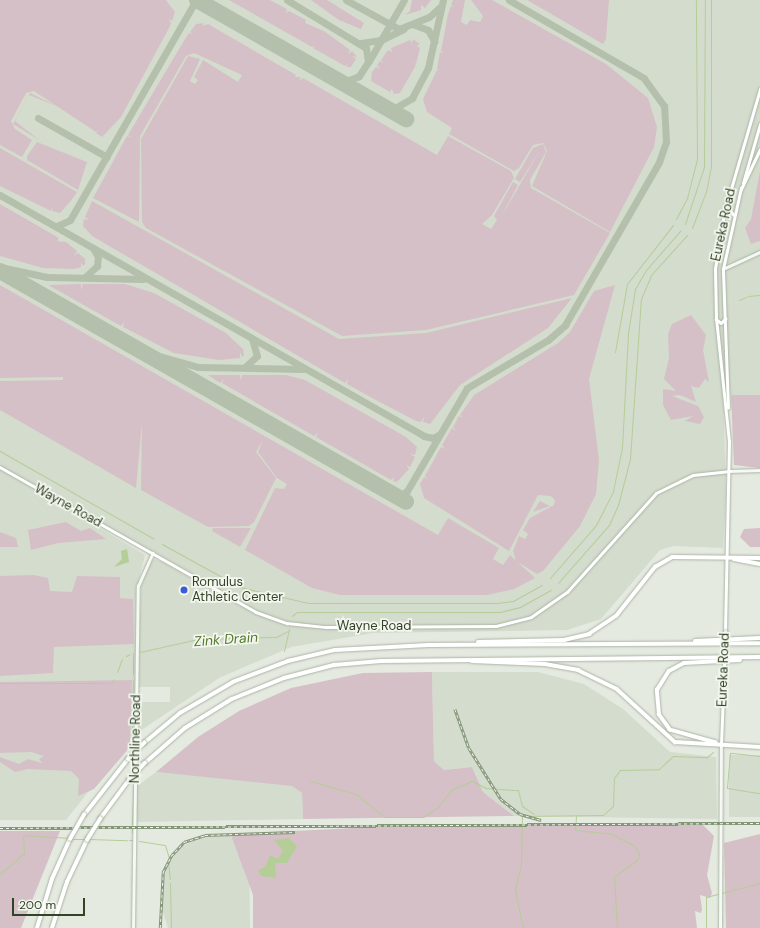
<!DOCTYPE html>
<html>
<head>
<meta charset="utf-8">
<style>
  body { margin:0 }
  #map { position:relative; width:760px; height:928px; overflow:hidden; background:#e4eae0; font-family:"DM Sans",sans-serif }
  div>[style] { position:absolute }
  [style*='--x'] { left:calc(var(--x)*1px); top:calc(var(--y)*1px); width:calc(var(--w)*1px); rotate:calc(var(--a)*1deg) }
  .built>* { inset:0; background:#d4dccd; transform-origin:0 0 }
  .green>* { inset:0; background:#d5c0c7 }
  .water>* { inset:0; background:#b5cd97 }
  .stream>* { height:1px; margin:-0.5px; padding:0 0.5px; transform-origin:0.5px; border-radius:0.5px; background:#b5cd97 }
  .taxiway>* { height:7px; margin:-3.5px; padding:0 3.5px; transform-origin:3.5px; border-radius:3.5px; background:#b4c0ac }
  .runway>* { height:16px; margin:-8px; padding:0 8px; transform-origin:8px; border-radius:8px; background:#b4c0ac }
  .roads { filter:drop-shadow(0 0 1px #abb5a5) drop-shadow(0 0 1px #abb5a5) }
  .tertiary>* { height:2.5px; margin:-1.25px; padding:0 1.25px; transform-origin:1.25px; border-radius:1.25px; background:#f5f8f3 }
  .secondary>* { height:2.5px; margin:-1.25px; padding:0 1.25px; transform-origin:1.25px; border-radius:1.25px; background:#fff }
  .trunk>* { height:3px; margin:-1.5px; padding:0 1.5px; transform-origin:1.5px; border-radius:1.5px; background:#fff }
  .motorway>* { height:3.5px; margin:-1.75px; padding:0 1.75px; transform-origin:1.75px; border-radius:1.75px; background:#fff }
  .rail>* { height:2.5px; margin-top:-1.25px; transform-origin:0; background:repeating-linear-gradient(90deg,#f3f7ef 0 3px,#859578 0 6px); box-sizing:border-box; border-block:1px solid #859578 }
  .bridges { filter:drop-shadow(0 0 1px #abb5a5) drop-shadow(0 0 1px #abb5a5) }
  .secondary-bridge>* { height:2.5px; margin:-1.25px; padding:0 1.25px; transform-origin:1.25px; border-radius:1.25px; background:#fff }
  .motorway-bridge>* { height:3.5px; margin:-1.75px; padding:0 1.75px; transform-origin:1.75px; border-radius:1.75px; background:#fff }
  .dots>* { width:11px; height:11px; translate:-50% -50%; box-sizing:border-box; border:2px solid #f3f7ef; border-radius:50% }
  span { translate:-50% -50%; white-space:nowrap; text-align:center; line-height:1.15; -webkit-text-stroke:3.5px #f3f7ef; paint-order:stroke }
  .street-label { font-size:13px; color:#334327 }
  .poi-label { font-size:13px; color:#334327 }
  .left { translate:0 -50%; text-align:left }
  .water-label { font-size:14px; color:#557b2d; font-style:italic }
  .scale { position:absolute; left:12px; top:898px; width:73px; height:18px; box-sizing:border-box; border:2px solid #334327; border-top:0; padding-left:5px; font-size:12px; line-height:14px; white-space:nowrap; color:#334327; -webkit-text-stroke:3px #f3f7ef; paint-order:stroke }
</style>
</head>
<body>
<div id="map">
  <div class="built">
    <i style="clip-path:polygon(0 0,760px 0,760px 395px,723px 395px,726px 492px,723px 548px,674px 546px,660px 550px,601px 619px,567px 630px,373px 633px,291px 647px,219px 678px,137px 733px,138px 702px,170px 702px,170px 687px,138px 687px,141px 587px,150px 562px,155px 559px,165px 563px,233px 603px,243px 607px,244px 603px,0 466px)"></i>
    <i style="clip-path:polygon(0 469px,145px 555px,136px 591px,135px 733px,66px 820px,0 820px)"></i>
    <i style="clip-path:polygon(432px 672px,538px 672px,584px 684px,623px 709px,670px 752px,716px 757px,717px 819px,514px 816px,483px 792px,472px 767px,444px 770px,434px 761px)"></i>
    <i style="left:729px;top:755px;width:31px;height:62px"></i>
    <i style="clip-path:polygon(156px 772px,292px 785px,302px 793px,303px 819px,137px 822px,137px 786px)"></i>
    <i style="clip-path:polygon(249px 835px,250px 928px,168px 928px,163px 912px,162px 885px,166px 868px,180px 848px,200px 837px)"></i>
  </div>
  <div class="green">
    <i style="clip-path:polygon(0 0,166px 0,175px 12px,172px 21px,168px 19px,171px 23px,168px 30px,121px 117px,102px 137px,96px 133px,98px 129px,96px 132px,34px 91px,26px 93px,11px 121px,15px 129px,32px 140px,22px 157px,0 145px)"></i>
    <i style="clip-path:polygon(229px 0,270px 0,287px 9px,286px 13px,289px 11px,306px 20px,305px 23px,324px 31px,350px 50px,348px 54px,352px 51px,357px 57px,352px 56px,356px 59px,351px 67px,346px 67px,348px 64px,345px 66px,313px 48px,315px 46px,312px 47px)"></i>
    <i style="clip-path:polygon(311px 0,327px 0,364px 23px,361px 29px,339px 20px)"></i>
    <i style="clip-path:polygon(412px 0,431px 0,425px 8px,421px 5px,421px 10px,405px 15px,410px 11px)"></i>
    <i style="clip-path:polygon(453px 0,465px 0,461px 22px,467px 25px,470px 20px,480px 22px,483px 16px,471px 0,492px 0,606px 64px,648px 98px,657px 127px,654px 147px,610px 232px,532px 186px,547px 151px,543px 143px,533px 145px,519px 168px,514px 171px,449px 134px,452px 128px,427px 112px,423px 99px,437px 70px,440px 71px,437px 69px,440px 52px,444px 53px,441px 51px,448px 14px,451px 6px,455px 7px,451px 5px)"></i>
    <i style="clip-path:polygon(527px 0,609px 0,606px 39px,603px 44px)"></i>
    <i style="clip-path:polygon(204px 23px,202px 26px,208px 24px,296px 75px,295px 77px,301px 77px,299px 81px,303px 78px,437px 155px,448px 136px,511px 171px,514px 178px,492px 215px,482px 224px,491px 229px,497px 220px,494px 216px,513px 182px,518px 185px,500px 219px,540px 150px,520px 182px,515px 179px,533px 148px,543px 144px,546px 152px,530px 180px,531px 188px,610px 233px,574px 295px,426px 330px,342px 336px,146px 228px,142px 222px,141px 139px,188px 56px,200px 59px,190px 81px,195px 84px,198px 80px,194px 77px,203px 60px,238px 82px,242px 75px,194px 53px,186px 56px,140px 136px,139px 222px,93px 198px,127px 136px,132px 138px,128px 135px,185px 39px,189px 33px,193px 35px,190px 32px,196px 24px)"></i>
    <i style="clip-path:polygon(413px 39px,420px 44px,417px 46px,420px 48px,416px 64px,413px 63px,416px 65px,400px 93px,394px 94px,392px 89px,390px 92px,371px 81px,372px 72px,376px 67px,380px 69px,377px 65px,380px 61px,384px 63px,381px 60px,388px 50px,392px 52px,391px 48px,410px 40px,412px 43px)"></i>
    <i style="clip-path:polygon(30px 93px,59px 107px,29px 95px,15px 121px,39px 140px,13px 124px)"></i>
    <i style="clip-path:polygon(37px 142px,87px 162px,78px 190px,27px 160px,27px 156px)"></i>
    <i style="clip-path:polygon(0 148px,77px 192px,70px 202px,60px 213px,52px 211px,53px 207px,51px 211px,0 186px)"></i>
    <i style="clip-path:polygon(760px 171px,760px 241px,751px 244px,745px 228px,751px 219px)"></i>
    <i style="clip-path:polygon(92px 201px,339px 339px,426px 333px,572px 298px,548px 328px,460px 385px,430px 424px,423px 422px,424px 417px,421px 422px,416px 421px,374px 399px,347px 384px,348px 379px,345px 383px,92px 236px,83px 226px,84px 219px,89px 220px,85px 217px)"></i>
    <i style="clip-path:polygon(0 204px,59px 238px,57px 241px,66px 242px,77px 251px,74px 256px,78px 253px,85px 259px,85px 264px,83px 266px,81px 262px,81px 267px,74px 269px,43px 268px,0 256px)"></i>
    <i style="clip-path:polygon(81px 284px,81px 290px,83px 284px,125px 284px,154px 293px,226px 333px,243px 349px,244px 355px,242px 357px,240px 352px,240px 358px,219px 360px,174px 353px,123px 327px,124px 322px,121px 326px,48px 285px)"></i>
    <i style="clip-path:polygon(0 285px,438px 535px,448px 518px,499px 548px,493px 559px,503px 565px,510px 555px,535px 578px,514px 589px,487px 595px,340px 595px,312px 588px,245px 550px,275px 488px,284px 489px,287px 484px,277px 478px,258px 452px,263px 440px,256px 452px,276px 478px,254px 522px,249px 526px,208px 527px,141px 490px,142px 423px,136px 488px,0 410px,0 381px,63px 380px,63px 377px,0 378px)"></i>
    <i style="clip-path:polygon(615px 285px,589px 379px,599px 460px,596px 494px,580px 526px,543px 571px,537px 574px,516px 561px,513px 551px,519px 536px,525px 539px,528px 534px,523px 530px,530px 518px,554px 505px,555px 500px,551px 496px,538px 495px,509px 551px,424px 498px,420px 484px,424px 477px,428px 479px,425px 476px,441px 447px,445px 449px,442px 445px,452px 428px,457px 431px,453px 427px,459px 416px,463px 418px,460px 415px,474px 395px,558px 343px,570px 332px,594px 291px)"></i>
    <i style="clip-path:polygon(691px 315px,706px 335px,703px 350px,709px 382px,705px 379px,699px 388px,691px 386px,696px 402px,680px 395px,672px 396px,698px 406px,704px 417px,700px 424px,685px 421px,693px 416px,671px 420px,663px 405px,663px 389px,676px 391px,664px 379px,669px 358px,668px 334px,672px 324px)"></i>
    <i style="clip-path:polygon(208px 375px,240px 375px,241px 381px,242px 375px,286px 375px,305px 380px,406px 437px,417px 447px,415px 455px,410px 454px,415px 457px,410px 467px,406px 465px,409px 469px,397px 482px,393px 481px,394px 477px,391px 480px,316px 437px,318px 433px,314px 436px,222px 383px,224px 379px,220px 383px)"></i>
    <i style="clip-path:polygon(731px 395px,760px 395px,760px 468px,734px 465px)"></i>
    <i style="clip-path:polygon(540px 501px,550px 506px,533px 512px)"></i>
    <i style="clip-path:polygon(66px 522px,81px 531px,90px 528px,106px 539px,58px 543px,31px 550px,28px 530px)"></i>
    <i style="clip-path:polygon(213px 528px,251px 528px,240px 547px,212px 531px)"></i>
    <i style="clip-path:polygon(760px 528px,760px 547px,750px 547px,740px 537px,744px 529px)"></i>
    <i style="clip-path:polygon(0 532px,16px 538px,18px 547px,0 547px)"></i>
    <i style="clip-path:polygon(34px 575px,48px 578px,50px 591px,72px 592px,77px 576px,120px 577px,120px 598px,133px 599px,134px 644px,54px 647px,53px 673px,0 676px,0 576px)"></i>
    <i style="clip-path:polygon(432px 672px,434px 761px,444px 770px,472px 767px,483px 792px,514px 816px,303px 819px,302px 793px,292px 786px,156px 772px,198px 737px,239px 711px,291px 688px,363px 673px)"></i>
    <i style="clip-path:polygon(132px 680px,130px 747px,94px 789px,78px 796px,79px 779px,71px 771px,28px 769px,15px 772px,0 762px,0 757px,19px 764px,28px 759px,42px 763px,39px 759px,44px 756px,31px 752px,0 753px,0 682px)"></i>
    <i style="clip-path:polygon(663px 824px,703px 825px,714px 836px,707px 875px,712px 893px,710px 898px,700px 895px,702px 909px,701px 913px,695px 911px,697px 928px,253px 928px,253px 895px,232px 838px,233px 834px,375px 827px)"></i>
    <i style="clip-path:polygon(0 831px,60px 831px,21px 928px,0 928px)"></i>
    <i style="clip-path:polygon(760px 834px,760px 928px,726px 928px,724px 843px)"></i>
  </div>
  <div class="water">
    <i style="clip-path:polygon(127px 549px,129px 562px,114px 567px,122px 559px,121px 551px)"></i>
    <i style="clip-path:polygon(289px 838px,297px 846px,287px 863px,275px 863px,276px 878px,261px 876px,258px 870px,265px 867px,270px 855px,278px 859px,283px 851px,274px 840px)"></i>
  </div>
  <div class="stream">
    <i style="--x:676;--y:219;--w:24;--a:-62"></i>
    <i style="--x:687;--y:198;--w:40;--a:-75.6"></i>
    <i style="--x:697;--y:159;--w:159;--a:-90.4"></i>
    <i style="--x:685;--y:224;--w:60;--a:-71.6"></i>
    <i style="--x:704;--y:167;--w:167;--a:-89.7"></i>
    <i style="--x:692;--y:228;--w:39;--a:-69"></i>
    <i style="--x:706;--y:192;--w:26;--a:-79"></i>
    <i style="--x:711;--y:166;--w:166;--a:-90"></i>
    <i style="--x:748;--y:296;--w:12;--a:-5"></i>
    <i style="--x:739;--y:300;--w:8;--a:-23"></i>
    <i style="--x:615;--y:352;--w:69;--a:-80"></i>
    <i style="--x:627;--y:284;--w:75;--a:-52.1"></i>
    <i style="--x:0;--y:451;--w:177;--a:29.7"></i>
    <i style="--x:162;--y:544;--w:89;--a:28.9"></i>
    <i style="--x:240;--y:587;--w:70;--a:13.2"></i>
    <i style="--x:308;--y:603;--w:189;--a:0"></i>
    <i style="--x:497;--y:603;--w:16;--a:-7"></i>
    <i style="--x:513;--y:601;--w:33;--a:-29"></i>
    <i style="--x:550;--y:578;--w:70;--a:-49"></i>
    <i style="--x:596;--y:525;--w:38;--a:-63"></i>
    <i style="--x:613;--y:491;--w:44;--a:-78.2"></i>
    <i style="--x:622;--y:448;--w:115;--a:-87"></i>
    <i style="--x:628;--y:333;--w:45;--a:-81"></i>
    <i style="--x:635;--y:289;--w:22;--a:-60"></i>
    <i style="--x:646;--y:270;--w:52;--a:-48.9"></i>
    <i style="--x:558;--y:583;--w:77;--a:-48.7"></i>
    <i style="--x:609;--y:525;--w:22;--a:-66"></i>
    <i style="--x:618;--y:505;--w:48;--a:-75.4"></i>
    <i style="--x:630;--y:459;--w:160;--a:-86.1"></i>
    <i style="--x:641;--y:299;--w:26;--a:-67"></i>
    <i style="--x:651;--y:275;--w:54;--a:-48"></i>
    <i style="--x:292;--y:616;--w:6;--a:-39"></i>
    <i style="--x:297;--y:612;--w:203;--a:0"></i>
    <i style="--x:500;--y:612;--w:21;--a:-14"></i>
    <i style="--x:520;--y:607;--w:35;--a:-29"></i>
    <i style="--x:284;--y:651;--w:23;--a:-77"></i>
    <i style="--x:140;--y:652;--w:58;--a:-12.8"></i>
    <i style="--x:197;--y:639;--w:79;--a:-1.5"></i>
    <i style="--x:276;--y:637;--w:13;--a:-27"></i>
    <i style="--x:126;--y:656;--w:4;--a:-27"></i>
    <i style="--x:117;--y:672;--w:14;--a:-69"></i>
    <i style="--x:133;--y:674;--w:21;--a:-90"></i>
    <i style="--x:0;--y:683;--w:112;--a:0"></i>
    <i style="--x:112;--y:683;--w:4;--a:-63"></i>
    <i style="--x:132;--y:721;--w:41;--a:-88.6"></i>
    <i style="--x:132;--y:725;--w:25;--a:85"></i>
    <i style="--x:760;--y:756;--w:30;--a:-174"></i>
    <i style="--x:730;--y:753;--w:35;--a:95"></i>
    <i style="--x:727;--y:788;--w:33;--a:9"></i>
    <i style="--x:134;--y:766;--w:11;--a:-90"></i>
    <i style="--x:310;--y:781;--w:48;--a:15.8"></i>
    <i style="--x:356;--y:794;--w:36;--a:39"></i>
    <i style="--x:384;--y:817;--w:39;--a:0"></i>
    <i style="--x:423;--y:817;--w:18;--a:-34"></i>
    <i style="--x:438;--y:807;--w:23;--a:-52"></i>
    <i style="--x:452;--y:789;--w:22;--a:-22"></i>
    <i style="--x:472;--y:781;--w:16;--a:27"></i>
    <i style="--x:486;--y:788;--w:32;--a:4"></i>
    <i style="--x:518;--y:790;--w:16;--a:76"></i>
    <i style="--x:522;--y:806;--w:14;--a:34"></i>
    <i style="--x:133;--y:795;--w:14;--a:-86"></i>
    <i style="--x:576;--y:816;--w:14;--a:94"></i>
    <i style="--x:575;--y:830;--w:37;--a:6"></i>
    <i style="--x:612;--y:834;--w:24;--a:28"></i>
    <i style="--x:633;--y:845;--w:10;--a:53"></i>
    <i style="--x:639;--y:853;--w:7;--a:106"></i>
    <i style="--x:637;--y:860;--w:29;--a:144"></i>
    <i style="--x:614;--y:877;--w:51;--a:86.6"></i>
    <i style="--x:132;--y:824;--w:27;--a:-88"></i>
    <i style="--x:132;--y:832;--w:4;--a:-90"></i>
    <i style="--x:73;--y:839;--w:13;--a:0"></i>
    <i style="--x:89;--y:839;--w:38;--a:2"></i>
    <i style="--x:129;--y:840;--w:5;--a:0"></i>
    <i style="--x:139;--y:841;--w:26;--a:9"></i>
    <i style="--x:165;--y:845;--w:14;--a:73"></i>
    <i style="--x:168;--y:861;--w:18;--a:84"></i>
    <i style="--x:0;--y:874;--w:32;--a:-41"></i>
    <i style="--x:24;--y:853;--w:18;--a:-93"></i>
    <i style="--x:23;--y:835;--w:47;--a:3.7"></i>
    <i style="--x:170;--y:883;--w:45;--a:88.7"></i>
    <i style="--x:523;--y:928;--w:40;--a:-102"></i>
    <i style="--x:515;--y:889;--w:25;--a:-76"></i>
    <i style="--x:521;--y:865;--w:49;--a:-88.8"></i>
    <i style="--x:522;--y:816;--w:81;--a:-0.7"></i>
    <i style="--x:603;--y:815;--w:13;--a:-42"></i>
    <i style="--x:613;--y:806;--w:28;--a:-88"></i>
    <i style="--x:614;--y:778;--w:10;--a:-53"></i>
    <i style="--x:620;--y:770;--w:39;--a:-1"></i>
    <i style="--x:659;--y:769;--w:19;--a:-43"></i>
    <i style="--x:673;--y:756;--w:34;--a:2"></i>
    <i style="--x:707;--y:757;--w:8;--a:-40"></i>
    <i style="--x:706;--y:928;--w:31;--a:-90"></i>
    <i style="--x:706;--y:897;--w:56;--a:-14.5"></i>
  </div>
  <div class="taxiway">
    <i style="--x:287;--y:0;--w:92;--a:31.3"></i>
    <i style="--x:366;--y:48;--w:14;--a:82"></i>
    <i style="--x:368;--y:62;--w:17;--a:123"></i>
    <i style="--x:359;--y:76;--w:11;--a:158"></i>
    <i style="--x:349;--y:80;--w:14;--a:-176"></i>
    <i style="--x:346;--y:0;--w:60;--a:28.7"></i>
    <i style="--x:399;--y:29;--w:32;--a:-22"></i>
    <i style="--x:429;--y:17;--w:15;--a:-42"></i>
    <i style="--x:415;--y:25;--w:14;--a:21"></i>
    <i style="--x:428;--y:30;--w:13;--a:61"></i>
    <i style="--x:361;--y:43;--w:20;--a:-9"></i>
    <i style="--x:381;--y:40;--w:46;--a:-60.1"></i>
    <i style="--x:369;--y:61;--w:24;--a:-60"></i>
    <i style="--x:381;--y:40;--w:25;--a:-26"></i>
    <i style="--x:378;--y:104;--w:17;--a:13"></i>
    <i style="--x:395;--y:108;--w:20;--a:-30"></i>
    <i style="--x:412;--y:98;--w:34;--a:-62"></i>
    <i style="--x:428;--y:68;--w:70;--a:-77.6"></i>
    <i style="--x:38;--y:118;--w:79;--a:29.5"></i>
    <i style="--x:0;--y:195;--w:488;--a:29.6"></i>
    <i style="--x:424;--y:436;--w:9;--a:13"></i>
    <i style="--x:433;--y:438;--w:8;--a:-30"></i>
    <i style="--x:57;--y:226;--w:14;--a:-25"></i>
    <i style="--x:70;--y:220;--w:254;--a:-60.2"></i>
    <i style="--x:0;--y:267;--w:48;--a:12"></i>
    <i style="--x:47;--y:277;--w:96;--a:1.2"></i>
    <i style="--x:86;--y:276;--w:15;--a:-42"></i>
    <i style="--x:97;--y:266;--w:9;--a:-84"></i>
    <i style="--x:98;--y:257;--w:10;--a:-119"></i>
    <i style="--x:138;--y:350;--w:62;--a:15.8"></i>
    <i style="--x:198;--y:367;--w:105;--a:1.1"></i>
    <i style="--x:245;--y:367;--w:16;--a:-43"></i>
    <i style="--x:257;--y:356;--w:18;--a:-106"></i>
    <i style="--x:391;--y:494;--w:10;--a:6"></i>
    <i style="--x:401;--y:495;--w:7;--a:-34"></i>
    <i style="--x:407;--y:491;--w:119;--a:-59.8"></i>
    <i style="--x:467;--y:388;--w:94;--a:-30.7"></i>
    <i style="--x:548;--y:340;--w:23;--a:-41"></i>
    <i style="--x:565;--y:325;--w:188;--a:-60"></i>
    <i style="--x:659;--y:162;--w:21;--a:-71"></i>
    <i style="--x:666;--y:142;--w:36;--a:-93"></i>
    <i style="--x:664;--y:106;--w:34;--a:-126"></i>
    <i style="--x:644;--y:78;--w:156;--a:-150"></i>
  </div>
  <div class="runway">
    <i style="--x:197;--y:0;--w:241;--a:29.7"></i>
    <i style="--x:0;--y:271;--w:467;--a:29.6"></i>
  </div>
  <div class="roads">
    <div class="tertiary">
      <i style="--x:723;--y:269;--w:41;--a:-24.7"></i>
      <i style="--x:730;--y:471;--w:30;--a:-2"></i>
      <i style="--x:133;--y:928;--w:342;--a:-89.2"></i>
      <i style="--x:138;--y:586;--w:36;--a:-66"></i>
      <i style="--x:720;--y:928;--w:183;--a:-89.7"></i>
    </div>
    <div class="secondary">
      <i style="--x:743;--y:183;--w:61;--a:-73.9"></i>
      <i style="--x:725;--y:212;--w:5;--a:-22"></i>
      <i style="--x:730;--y:210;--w:6;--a:51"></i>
      <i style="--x:716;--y:319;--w:6;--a:39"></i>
      <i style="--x:721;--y:323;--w:6;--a:-45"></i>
      <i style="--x:728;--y:408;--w:139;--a:-92.1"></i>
      <i style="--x:723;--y:269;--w:83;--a:-77.5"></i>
      <i style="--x:0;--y:467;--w:294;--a:29.5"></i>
      <i style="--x:256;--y:612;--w:33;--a:20"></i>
      <i style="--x:287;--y:623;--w:39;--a:6"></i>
      <i style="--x:326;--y:627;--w:170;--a:-0.3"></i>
      <i style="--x:496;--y:626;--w:36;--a:-14"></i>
      <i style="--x:531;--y:617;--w:44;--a:-34.8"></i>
      <i style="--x:567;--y:592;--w:133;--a:-48"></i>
      <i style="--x:656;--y:493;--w:41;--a:-25.9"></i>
      <i style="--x:693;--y:475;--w:37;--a:-6"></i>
      <i style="--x:725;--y:632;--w:190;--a:-88.8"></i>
      <i style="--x:729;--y:442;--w:125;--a:-96"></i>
      <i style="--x:716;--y:318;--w:49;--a:-91.2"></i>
      <i style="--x:715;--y:269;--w:57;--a:-80.9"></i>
      <i style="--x:724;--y:213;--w:129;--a:-73.8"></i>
      <i style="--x:721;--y:744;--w:76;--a:-87.7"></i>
    </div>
    <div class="trunk">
      <i style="--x:741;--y:189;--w:44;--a:-64.6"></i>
    </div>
    <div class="motorway">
      <i style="--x:734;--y:559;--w:26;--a:11"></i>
      <i style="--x:695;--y:641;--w:65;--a:-2.6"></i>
      <i style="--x:478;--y:642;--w:86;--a:-1.3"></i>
      <i style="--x:564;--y:640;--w:26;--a:-13"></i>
      <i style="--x:589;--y:634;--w:32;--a:-34"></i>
      <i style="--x:616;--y:616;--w:63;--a:-51.5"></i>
      <i style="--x:655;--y:567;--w:20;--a:-30"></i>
      <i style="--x:672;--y:557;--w:88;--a:0.7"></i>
      <i style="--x:472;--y:661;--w:73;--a:2.4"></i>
      <i style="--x:545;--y:664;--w:34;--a:10"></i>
      <i style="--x:578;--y:670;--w:43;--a:26"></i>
      <i style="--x:617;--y:689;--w:79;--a:42.4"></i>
      <i style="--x:675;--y:742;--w:85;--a:3.4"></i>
      <i style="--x:144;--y:743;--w:47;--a:-39.8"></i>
      <i style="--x:180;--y:713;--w:61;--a:-30.3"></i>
      <i style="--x:233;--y:682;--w:59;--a:-20.9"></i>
      <i style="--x:288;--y:661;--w:48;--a:-13.2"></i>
      <i style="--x:335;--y:650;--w:93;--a:-3.1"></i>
      <i style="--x:428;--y:645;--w:332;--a:-0.3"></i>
      <i style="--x:716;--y:743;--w:48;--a:-164.2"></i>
      <i style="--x:670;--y:730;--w:19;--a:-126"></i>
      <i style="--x:659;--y:715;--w:25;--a:-95"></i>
      <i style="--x:657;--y:690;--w:22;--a:-58"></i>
      <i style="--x:669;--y:671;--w:17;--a:-28"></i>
      <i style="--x:684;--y:663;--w:56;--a:-3.1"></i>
      <i style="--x:145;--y:763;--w:53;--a:-41.2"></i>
      <i style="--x:185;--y:728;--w:55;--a:-31.7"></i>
      <i style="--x:232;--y:699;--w:56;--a:-22"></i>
      <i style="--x:284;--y:678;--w:52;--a:-14.6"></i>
      <i style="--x:334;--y:665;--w:47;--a:-4.9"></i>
      <i style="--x:381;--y:661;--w:379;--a:-0.6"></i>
      <i style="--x:84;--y:815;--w:71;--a:-51.8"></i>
      <i style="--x:100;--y:819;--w:49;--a:-53.4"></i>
      <i style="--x:37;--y:928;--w:51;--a:-73"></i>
      <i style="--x:52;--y:879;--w:44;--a:-65.8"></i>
      <i style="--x:52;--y:928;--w:48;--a:-71.9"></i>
      <i style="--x:67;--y:882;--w:47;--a:-64.5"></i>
    </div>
  </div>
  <div class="rail">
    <i style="--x:455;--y:709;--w:41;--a:70.3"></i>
    <i style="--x:469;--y:748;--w:60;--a:57.9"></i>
    <i style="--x:501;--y:799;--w:24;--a:38"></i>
    <i style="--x:520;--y:814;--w:22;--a:16"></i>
    <i style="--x:0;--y:828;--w:760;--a:-0.38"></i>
    <i style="--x:160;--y:928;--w:56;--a:-86.9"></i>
    <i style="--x:163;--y:872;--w:18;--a:-63"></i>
    <i style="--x:171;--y:856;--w:19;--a:-47"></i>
    <i style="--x:184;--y:842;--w:22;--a:-18"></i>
    <i style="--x:205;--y:835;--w:90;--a:-1.9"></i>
  </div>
  <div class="bridges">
    <div class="secondary-bridge">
      <i style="--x:724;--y:668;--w:36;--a:-88"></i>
    </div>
    <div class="motorway-bridge">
      <i style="--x:128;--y:759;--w:23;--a:-45"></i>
      <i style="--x:129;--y:780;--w:23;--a:-47"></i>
      <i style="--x:70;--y:839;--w:28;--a:-60"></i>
      <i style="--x:87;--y:840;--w:25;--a:-58"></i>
    </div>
  </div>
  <div class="dots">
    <i style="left:184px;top:590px;background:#3a5cda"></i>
  </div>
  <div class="street-label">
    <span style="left:724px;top:225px;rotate:-78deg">Eureka Road</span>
    <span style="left:68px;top:506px;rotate:29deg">Wayne Road</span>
    <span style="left:374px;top:626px">Wayne Road</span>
    <span style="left:724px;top:670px;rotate:-88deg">Eureka Road</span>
    <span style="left:136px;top:739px;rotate:-89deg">Northline Road</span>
  </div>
  <div class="poi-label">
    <span class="left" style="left:192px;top:590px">Romulus<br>Athletic Center</span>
  </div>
  <div class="water-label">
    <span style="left:226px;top:639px;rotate:-4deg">Zink Drain</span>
  </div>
  <div class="scale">200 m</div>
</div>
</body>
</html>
